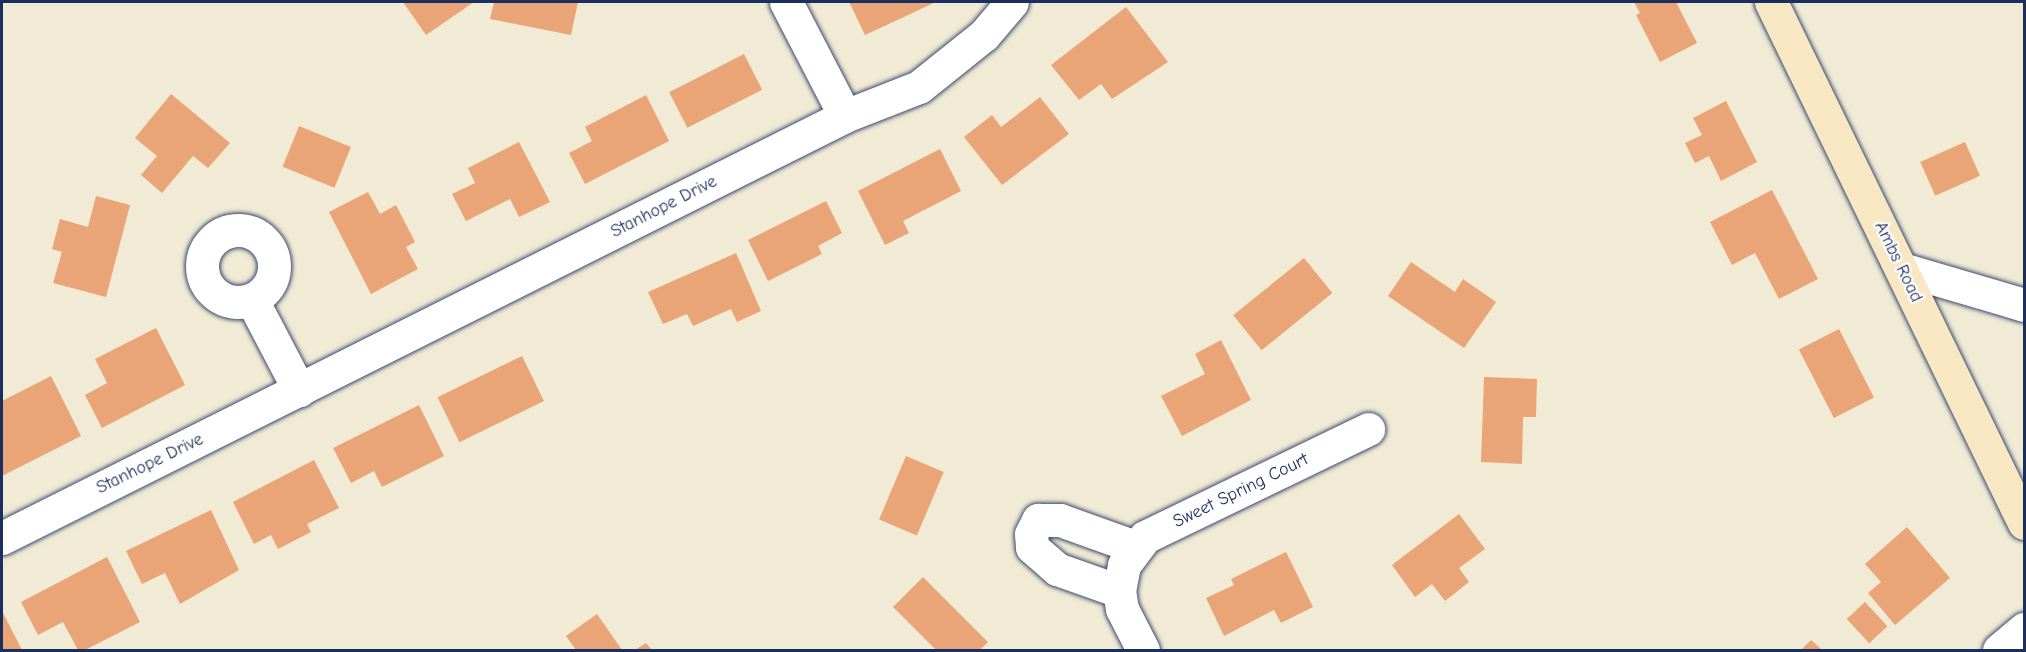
<!DOCTYPE html>
<html>
<head>
<meta charset="utf-8">
<style>
  body { margin:0 }
  #map { position:relative; width:2026px; height:652px; overflow:hidden; background:#f1ebd5; font-family:"Comic Neue",sans-serif }
  div>[style] { position:absolute }
  [style*='--x'] { left:calc(var(--x)*1px); top:calc(var(--y)*1px); width:calc(var(--w)*1px); rotate:calc(var(--a)*1deg) }
  .building>* { inset:0; background:#e9a577; transform-origin:0 0 }
  .roads { filter:drop-shadow(0 0 2px #3b4b70) drop-shadow(0 0 2px #3b4b70) }
  .street>* { height:33px; margin:-16.5px; padding:0 16.5px; transform-origin:16.5px; border-radius:16.5px; background:#fff }
  .street>.ring { margin:-16.5px; padding:0; box-sizing:content-box; background:none; border:33px solid #fff; border-radius:50% }
  .secondary>* { height:33px; margin:-16.5px; padding:0 16.5px; transform-origin:16.5px; border-radius:16.5px; background:#f8e7c3 }
  span { translate:-50% -50%; white-space:nowrap; text-align:center; line-height:1.15; -webkit-text-stroke:4.5px #fff; paint-order:stroke }
  .street-label { font-size:18px; color:#1b2f5e }
  .frame { position:absolute; inset:0; border:3px solid #1b2f5e; pointer-events:none }
</style>
</head>
<body>
<div id="map">
  <div class="building">
    <i style="clip-path:polygon(403px 2px,474px 2px,426px 35px)"></i>
    <i style="clip-path:polygon(494px 2px,578px 2px,571px 35px,490px 19px)"></i>
    <i style="clip-path:polygon(849px 2px,936px 2px,865px 35px)"></i>
    <i style="clip-path:polygon(1634px 2px,1676px 2px,1697px 43px,1660px 62px,1636px 15px,1640px 13px)"></i>
    <i style="clip-path:polygon(1126px 7px,1168px 62px,1112px 99px,1101px 84px,1079px 100px,1051px 65px)"></i>
    <i style="left:744px;top:54px;width:40px;height:84px;rotate:63deg"></i>
    <i style="clip-path:polygon(171px 94px,230px 143px,208px 168px,193px 156px,162px 193px,141px 175px,157px 156px,135px 138px)"></i>
    <i style="clip-path:polygon(646px 95px,669px 141px,585px 184px,569px 153px,592px 141px,585px 127px)"></i>
    <i style="clip-path:polygon(1040px 97px,1069px 134px,1002px 185px,964px 137px,992px 115px,1001px 127px)"></i>
    <i style="clip-path:polygon(1726px 101px,1757px 162px,1721px 181px,1709px 156px,1695px 163px,1685px 143px,1702px 135px,1693px 118px)"></i>
    <i style="left:299px;top:126px;width:56px;height:44px;rotate:22deg"></i>
    <i style="clip-path:polygon(519px 142px,550px 202px,519px 217px,510px 199px,466px 221px,452px 194px,475px 183px,468px 168px)"></i>
    <i style="left:1965px;top:142px;width:37px;height:49px;rotate:66deg"></i>
    <i style="clip-path:polygon(940px 149px,961px 191px,903px 221px,909px 233px,885px 245px,858px 191px)"></i>
    <i style="clip-path:polygon(1772px 190px,1818px 279px,1779px 299px,1755px 253px,1732px 265px,1710px 222px)"></i>
    <i style="clip-path:polygon(368px 192px,380px 214px,396px 205px,415px 242px,406px 247px,418px 269px,371px 294px,329px 212px)"></i>
    <i style="clip-path:polygon(96px 196px,130px 205px,106px 297px,53px 283px,62px 252px,52px 249px,60px 219px,88px 227px)"></i>
    <i style="clip-path:polygon(826px 201px,842px 233px,818px 246px,822px 254px,768px 281px,748px 240px)"></i>
    <i style="clip-path:polygon(736px 253px,761px 311px,737px 322px,731px 309px,693px 326px,687px 314px,663px 324px,648px 292px)"></i>
    <i style="left:1304px;top:258px;width:45px;height:91px;rotate:51deg"></i>
    <i style="clip-path:polygon(1411px 262px,1455px 292px,1463px 279px,1496px 302px,1464px 348px,1388px 296px)"></i>
    <i style="clip-path:polygon(156px 328px,185px 385px,102px 428px,85px 395px,107px 383px,95px 359px)"></i>
    <i style="left:1839px;top:329px;width:77px;height:45px;rotate:63deg"></i>
    <i style="clip-path:polygon(1221px 340px,1251px 400px,1182px 436px,1161px 396px,1205px 374px,1195px 354px)"></i>
    <i style="left:522px;top:356px;width:50px;height:94px;rotate:64deg"></i>
    <i style="clip-path:polygon(51px 376px,81px 436px,2px 476px,2px 401px)"></i>
    <i style="clip-path:polygon(1484px 377px,1537px 379px,1536px 417px,1523px 417px,1522px 464px,1481px 462px)"></i>
    <i style="clip-path:polygon(419px 405px,444px 456px,382px 487px,374px 471px,351px 483px,333px 448px)"></i>
    <i style="left:906px;top:456px;width:41px;height:69px;rotate:23deg"></i>
    <i style="clip-path:polygon(314px 460px,339px 508px,307px 524px,311px 532px,278px 549px,271px 535px,254px 544px,233px 502px)"></i>
    <i style="clip-path:polygon(211px 510px,239px 570px,180px 604px,165px 573px,142px 584px,126px 551px)"></i>
    <i style="clip-path:polygon(1459px 514px,1485px 549px,1459px 568px,1469px 582px,1445px 601px,1432px 584px,1415px 597px,1392px 565px)"></i>
    <i style="clip-path:polygon(1907px 527px,1950px 578px,1895px 625px,1868px 593px,1881px 582px,1865px 564px)"></i>
    <i style="clip-path:polygon(1286px 552px,1313px 607px,1281px 623px,1274px 610px,1224px 636px,1206px 598px,1234px 585px,1231px 579px)"></i>
    <i style="clip-path:polygon(107px 557px,140px 622px,85px 650px,78px 650px,63px 622px,38px 635px,21px 602px)"></i>
    <i style="clip-path:polygon(923px 577px,988px 642px,980px 650px,936px 650px,893px 607px)"></i>
    <i style="left:1865px;top:602px;width:33px;height:25px;rotate:47deg"></i>
    <i style="clip-path:polygon(2px 611px,22px 650px,2px 650px)"></i>
    <i style="clip-path:polygon(597px 614px,622px 650px,576px 650px,566px 636px)"></i>
    <i style="clip-path:polygon(1811px 640px,1822px 650px,1801px 650px)"></i>
    <i style="clip-path:polygon(646px 643px,652px 650px,635px 650px)"></i>
  </div>
  <div class="roads">
    <div class="street">
      <i style="--x:786;--y:2;--w:128;--a:62.6"></i>
      <i class="ring" style="left:202px;top:230px;width:39px;height:39px"></i>
      <i style="--x:1902;--y:269;--w:127;--a:16.4"></i>
      <i style="--x:252;--y:300;--w:102;--a:62.4"></i>
      <i style="--x:2;--y:538;--w:943;--a:-26.59"></i>
      <i style="--x:845;--y:116;--w:79;--a:-21.4"></i>
      <i style="--x:919;--y:87;--w:83;--a:-38.7"></i>
      <i style="--x:984;--y:35;--w:43;--a:-49.7"></i>
      <i style="--x:1119;--y:591;--w:66;--a:-160.5"></i>
      <i style="--x:1057;--y:569;--w:33;--a:-139"></i>
      <i style="--x:1032;--y:547;--w:13;--a:-94"></i>
      <i style="--x:1031;--y:534;--w:16;--a:-63"></i>
      <i style="--x:1038;--y:520;--w:22;--a:0"></i>
      <i style="--x:1060;--y:520;--w:80;--a:19.8"></i>
      <i style="--x:1143;--y:650;--w:46;--a:-117.1"></i>
      <i style="--x:1122;--y:609;--w:18;--a:-99"></i>
      <i style="--x:1119;--y:591;--w:26;--a:-79"></i>
      <i style="--x:1124;--y:565;--w:35;--a:-53"></i>
      <i style="--x:1145;--y:537;--w:248;--a:-25.8"></i>
      <i style="--x:1999;--y:650;--w:33;--a:-40"></i>
    </div>
    <div class="secondary">
      <i style="--x:1771;--y:2;--w:579;--a:64.1"></i>
    </div>
  </div>
  <div class="street-label">
    <span style="left:664px;top:207px;rotate:-27deg">Stanhope Drive</span>
    <span style="left:1898px;top:262px;rotate:64deg">Ambs Road</span>
    <span style="left:150px;top:464px;rotate:-26deg">Stanhope Drive</span>
    <span style="left:1241px;top:491px;rotate:-26deg">Sweet Spring Court</span>
  </div>
  <div class="frame"></div>
</div>
</body>
</html>
